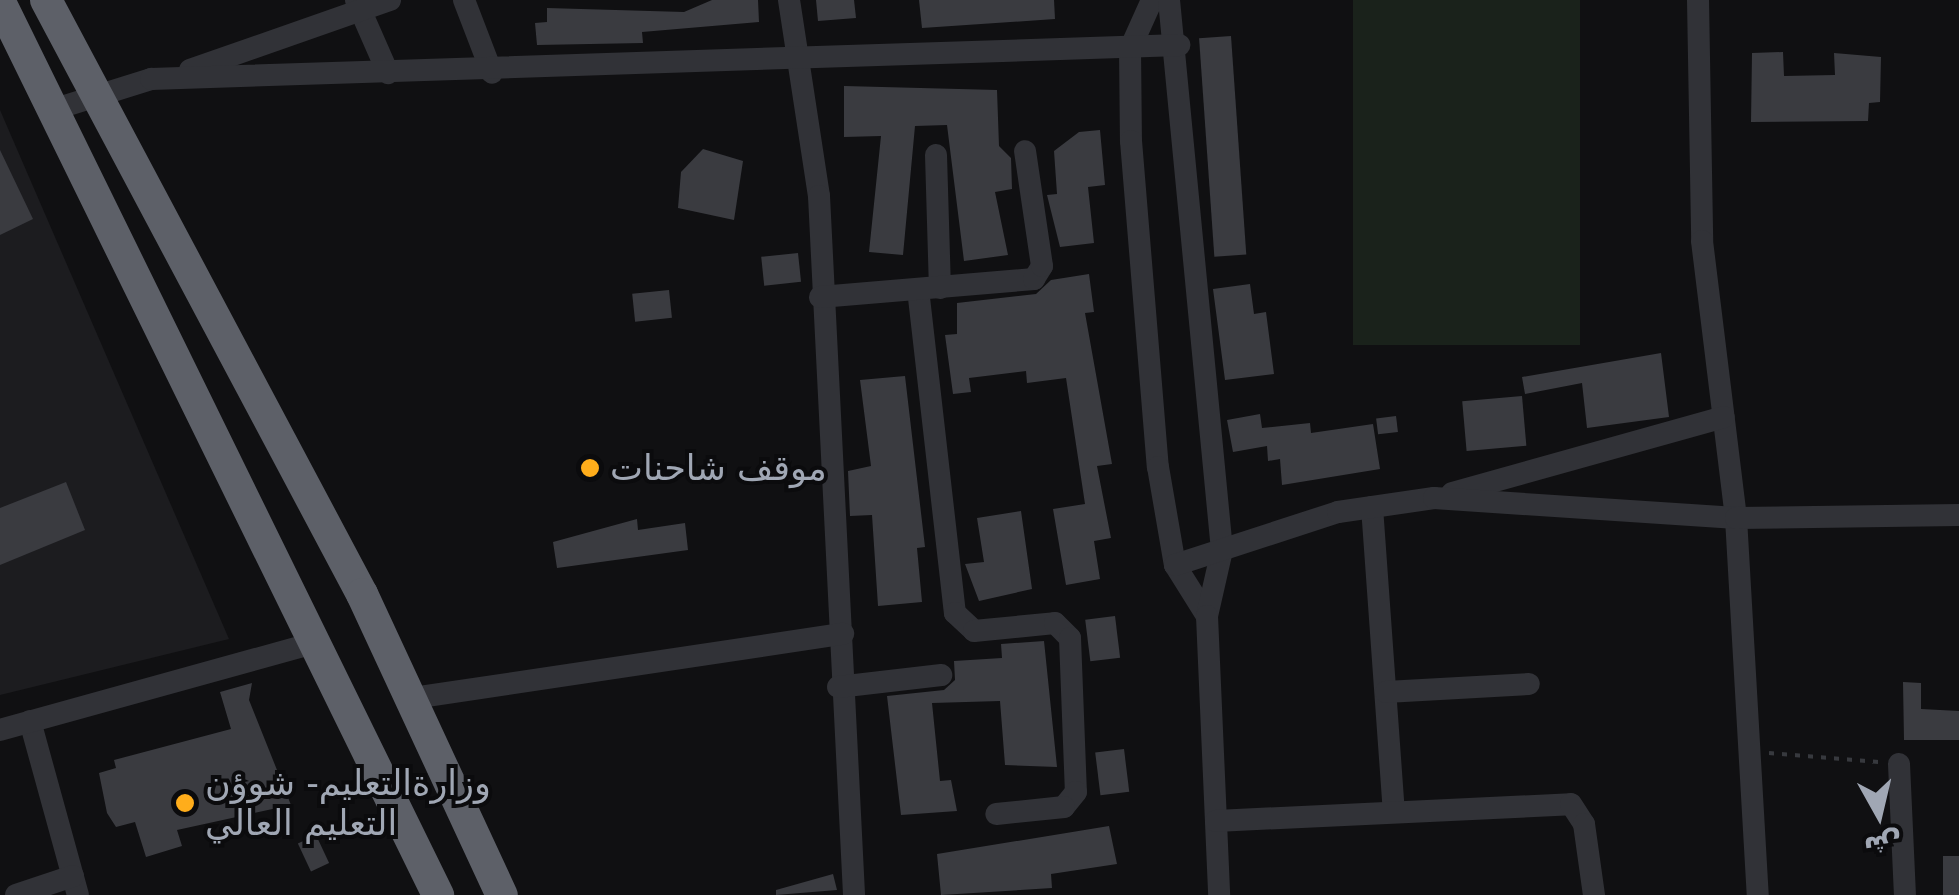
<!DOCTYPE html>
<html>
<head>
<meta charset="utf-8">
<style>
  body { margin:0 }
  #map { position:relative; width:1959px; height:895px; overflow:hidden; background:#101012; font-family:"DejaVu Sans","Noto Naskh Arabic",sans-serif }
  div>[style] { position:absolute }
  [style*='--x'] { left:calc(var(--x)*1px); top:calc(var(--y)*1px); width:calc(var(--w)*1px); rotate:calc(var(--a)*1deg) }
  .built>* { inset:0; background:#1c1c1f }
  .green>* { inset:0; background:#1a221b; transform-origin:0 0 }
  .building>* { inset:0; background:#3a3b40; transform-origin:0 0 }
  .path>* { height:4px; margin-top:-2px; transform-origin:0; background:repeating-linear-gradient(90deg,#37393e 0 5px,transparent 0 13px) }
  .minor>* { height:22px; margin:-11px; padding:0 11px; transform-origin:11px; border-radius:11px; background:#313237 }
  .highway>* { height:32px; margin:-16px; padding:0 16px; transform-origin:16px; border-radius:16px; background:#5d6068 }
  .dots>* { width:28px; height:28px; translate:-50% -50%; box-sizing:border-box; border:5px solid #0b0b0d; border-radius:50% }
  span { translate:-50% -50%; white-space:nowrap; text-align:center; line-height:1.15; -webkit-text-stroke:8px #0b0b0d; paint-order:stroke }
  .poi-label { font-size:35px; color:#a0a7b4 }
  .left { translate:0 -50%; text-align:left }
  .north { position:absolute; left:1829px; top:765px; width:100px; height:100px; -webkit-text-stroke:8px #0b0b0d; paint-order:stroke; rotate:172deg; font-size:28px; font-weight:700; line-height:40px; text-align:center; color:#a0a7b4 }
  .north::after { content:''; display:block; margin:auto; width:35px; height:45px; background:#a0a7b4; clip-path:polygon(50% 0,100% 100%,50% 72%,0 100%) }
</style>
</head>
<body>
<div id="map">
  <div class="built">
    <i style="clip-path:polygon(0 110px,229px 639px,0 695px)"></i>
  </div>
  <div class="green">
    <i style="left:1353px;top:0;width:227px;height:345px"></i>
  </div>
  <div class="building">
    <i style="clip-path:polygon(712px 0,758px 0,759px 22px,642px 32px,643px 43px,537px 45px,535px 23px,547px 22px,547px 8px,684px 12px)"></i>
    <i style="clip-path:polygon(816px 0,854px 0,856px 18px,818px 21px)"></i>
    <i style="clip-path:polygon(919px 0,1054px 0,1055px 19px,922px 28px)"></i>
    <i style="left:1231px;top:36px;width:219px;height:32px;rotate:86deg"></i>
    <i style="clip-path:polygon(1783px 52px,1784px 76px,1835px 75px,1834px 53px,1881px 57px,1880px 102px,1869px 103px,1868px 121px,1751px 122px,1752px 53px)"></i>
    <i style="clip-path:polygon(844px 86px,997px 90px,999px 146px,1011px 158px,1012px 189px,995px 192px,1008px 255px,964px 261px,947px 125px,915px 126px,903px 255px,869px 252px,881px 136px,844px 137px)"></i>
    <i style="clip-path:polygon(1100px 130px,1105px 185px,1088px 187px,1094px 243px,1060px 247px,1047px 195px,1057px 194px,1054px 151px,1079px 132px)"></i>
    <i style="clip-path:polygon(703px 149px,743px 161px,734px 220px,678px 208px,681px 172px)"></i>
    <i style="clip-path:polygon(0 150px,33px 219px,0 235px)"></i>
    <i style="left:798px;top:253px;width:29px;height:37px;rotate:84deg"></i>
    <i style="clip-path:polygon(1089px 274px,1094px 312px,1085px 313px,1112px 464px,1097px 466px,1111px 538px,1094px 541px,1100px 579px,1066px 585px,1053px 509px,1085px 504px,1066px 378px,1027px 383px,1026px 371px,969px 378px,971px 392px,953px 394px,945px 335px,957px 334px,957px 303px,1036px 294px,1051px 280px)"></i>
    <i style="clip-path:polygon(1250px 284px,1254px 314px,1266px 312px,1274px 374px,1225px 380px,1213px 289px)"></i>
    <i style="left:669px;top:290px;width:28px;height:37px;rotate:84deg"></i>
    <i style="clip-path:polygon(1661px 353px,1669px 417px,1587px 428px,1582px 383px,1525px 394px,1522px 377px)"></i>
    <i style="clip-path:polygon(905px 376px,925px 547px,917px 548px,922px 602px,878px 606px,872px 515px,850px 516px,848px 471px,871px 466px,860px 380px)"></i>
    <i style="left:1522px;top:396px;width:50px;height:60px;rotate:85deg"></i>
    <i style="clip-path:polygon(1260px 414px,1262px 428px,1310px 423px,1311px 433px,1373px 424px,1380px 469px,1282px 485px,1280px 459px,1268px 461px,1267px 446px,1233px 452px,1227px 420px)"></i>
    <i style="left:1396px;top:416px;width:16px;height:20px;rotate:83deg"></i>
    <i style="clip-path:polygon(66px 482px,85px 530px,0 565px,0 508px)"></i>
    <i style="clip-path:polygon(1021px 511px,1032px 589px,979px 601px,965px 564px,984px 562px,977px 518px)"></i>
    <i style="clip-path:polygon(637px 519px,638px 530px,685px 523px,688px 550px,557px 568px,553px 542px)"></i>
    <i style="left:1115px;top:616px;width:42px;height:30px;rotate:83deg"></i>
    <i style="clip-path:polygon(1044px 641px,1057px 767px,1005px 765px,1000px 701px,932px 703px,940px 781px,951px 780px,957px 811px,901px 815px,887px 696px,944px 690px,955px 680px,954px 661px,1002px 658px,1001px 644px)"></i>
    <i style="clip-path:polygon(1903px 682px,1921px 683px,1921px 709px,1959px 711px,1959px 740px,1904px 740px)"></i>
    <i style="clip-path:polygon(252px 683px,249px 700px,291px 805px,177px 830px,182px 846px,146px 857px,135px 822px,116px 827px,107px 813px,99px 773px,116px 768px,114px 760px,231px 729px,220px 692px)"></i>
    <i style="left:1124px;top:749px;width:43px;height:29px;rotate:83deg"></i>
    <i style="clip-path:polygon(1109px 826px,1117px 864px,1051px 874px,1052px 888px,941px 895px,937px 854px)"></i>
    <i style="left:316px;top:835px;width:31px;height:20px;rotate:65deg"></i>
    <i style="left:1943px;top:856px;width:16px;height:39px"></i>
    <i style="clip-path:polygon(833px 874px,837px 890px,776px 895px,776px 890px)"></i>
  </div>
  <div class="path">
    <i style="--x:1769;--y:753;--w:110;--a:4.7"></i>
  </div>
  <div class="minor">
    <i style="--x:356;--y:0;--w:80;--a:66.3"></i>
    <i style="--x:464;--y:0;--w:78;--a:69"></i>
    <i style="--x:789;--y:0;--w:198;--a:81.3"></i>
    <i style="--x:819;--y:196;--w:700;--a:87.13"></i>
    <i style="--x:1152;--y:0;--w:54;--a:114.2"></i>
    <i style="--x:1130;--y:49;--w:92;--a:89.4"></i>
    <i style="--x:1131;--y:141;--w:327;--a:85.3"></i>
    <i style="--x:1158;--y:467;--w:99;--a:80.2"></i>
    <i style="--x:1175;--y:565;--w:60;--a:57.9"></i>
    <i style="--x:1169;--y:0;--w:553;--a:84.5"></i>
    <i style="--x:1222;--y:550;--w:68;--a:102.8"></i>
    <i style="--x:1207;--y:616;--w:279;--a:87.5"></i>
    <i style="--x:1698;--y:0;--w:241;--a:89"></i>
    <i style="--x:1702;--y:241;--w:279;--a:83"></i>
    <i style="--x:1736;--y:518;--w:378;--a:86.7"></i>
    <i style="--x:190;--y:70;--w:212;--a:-19.3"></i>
    <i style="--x:52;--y:110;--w:104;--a:-17.4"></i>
    <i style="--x:151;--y:79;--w:1029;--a:-1.89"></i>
    <i style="--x:936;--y:155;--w:133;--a:88.3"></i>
    <i style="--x:918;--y:289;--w:326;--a:83.5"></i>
    <i style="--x:955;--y:613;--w:26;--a:43"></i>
    <i style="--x:974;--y:631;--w:81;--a:-5.6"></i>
    <i style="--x:1055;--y:623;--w:21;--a:45"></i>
    <i style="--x:1070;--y:638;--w:154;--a:87.8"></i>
    <i style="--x:1076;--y:792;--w:19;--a:129"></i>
    <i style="--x:1064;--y:807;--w:68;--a:174.1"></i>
    <i style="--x:820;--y:297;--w:215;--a:-4.8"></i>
    <i style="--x:1034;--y:279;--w:15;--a:-58"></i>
    <i style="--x:1042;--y:266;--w:116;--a:-98.4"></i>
    <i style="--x:1452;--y:493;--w:282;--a:-15.6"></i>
    <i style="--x:1372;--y:507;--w:305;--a:85.9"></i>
    <i style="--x:1175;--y:565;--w:171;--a:-18"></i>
    <i style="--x:1338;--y:512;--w:97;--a:-8.3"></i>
    <i style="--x:1434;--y:498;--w:303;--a:3.8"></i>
    <i style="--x:1736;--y:518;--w:223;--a:-0.8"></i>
    <i style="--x:838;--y:687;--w:104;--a:-6.6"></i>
    <i style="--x:1386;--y:692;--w:143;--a:-3.2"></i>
    <i style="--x:413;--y:698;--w:435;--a:-8.5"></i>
    <i style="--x:30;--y:721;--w:180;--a:74.6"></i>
    <i style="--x:0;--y:730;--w:329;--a:-15.5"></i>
    <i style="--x:1899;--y:764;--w:131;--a:87.4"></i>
    <i style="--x:1216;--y:821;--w:355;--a:-2.7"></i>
    <i style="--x:1571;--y:804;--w:24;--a:57"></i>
    <i style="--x:1584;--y:824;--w:72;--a:82"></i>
    <i style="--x:16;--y:895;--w:60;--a:-18.4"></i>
  </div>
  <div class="highway">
    <i style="--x:46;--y:0;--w:673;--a:61.99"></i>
    <i style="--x:362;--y:594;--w:332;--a:65.1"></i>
    <i style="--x:0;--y:2;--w:995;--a:63.87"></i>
  </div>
  <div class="dots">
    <i style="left:590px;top:468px;background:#ffad1b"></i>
    <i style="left:185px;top:803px;background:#ffad1b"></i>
  </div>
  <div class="poi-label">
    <span class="left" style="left:610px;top:468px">موقف شاحنات</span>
    <span class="left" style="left:205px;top:803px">وزارةالتعليم- شوؤن<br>التعليم العالي</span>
  </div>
  <div class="north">ش</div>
</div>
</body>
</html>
